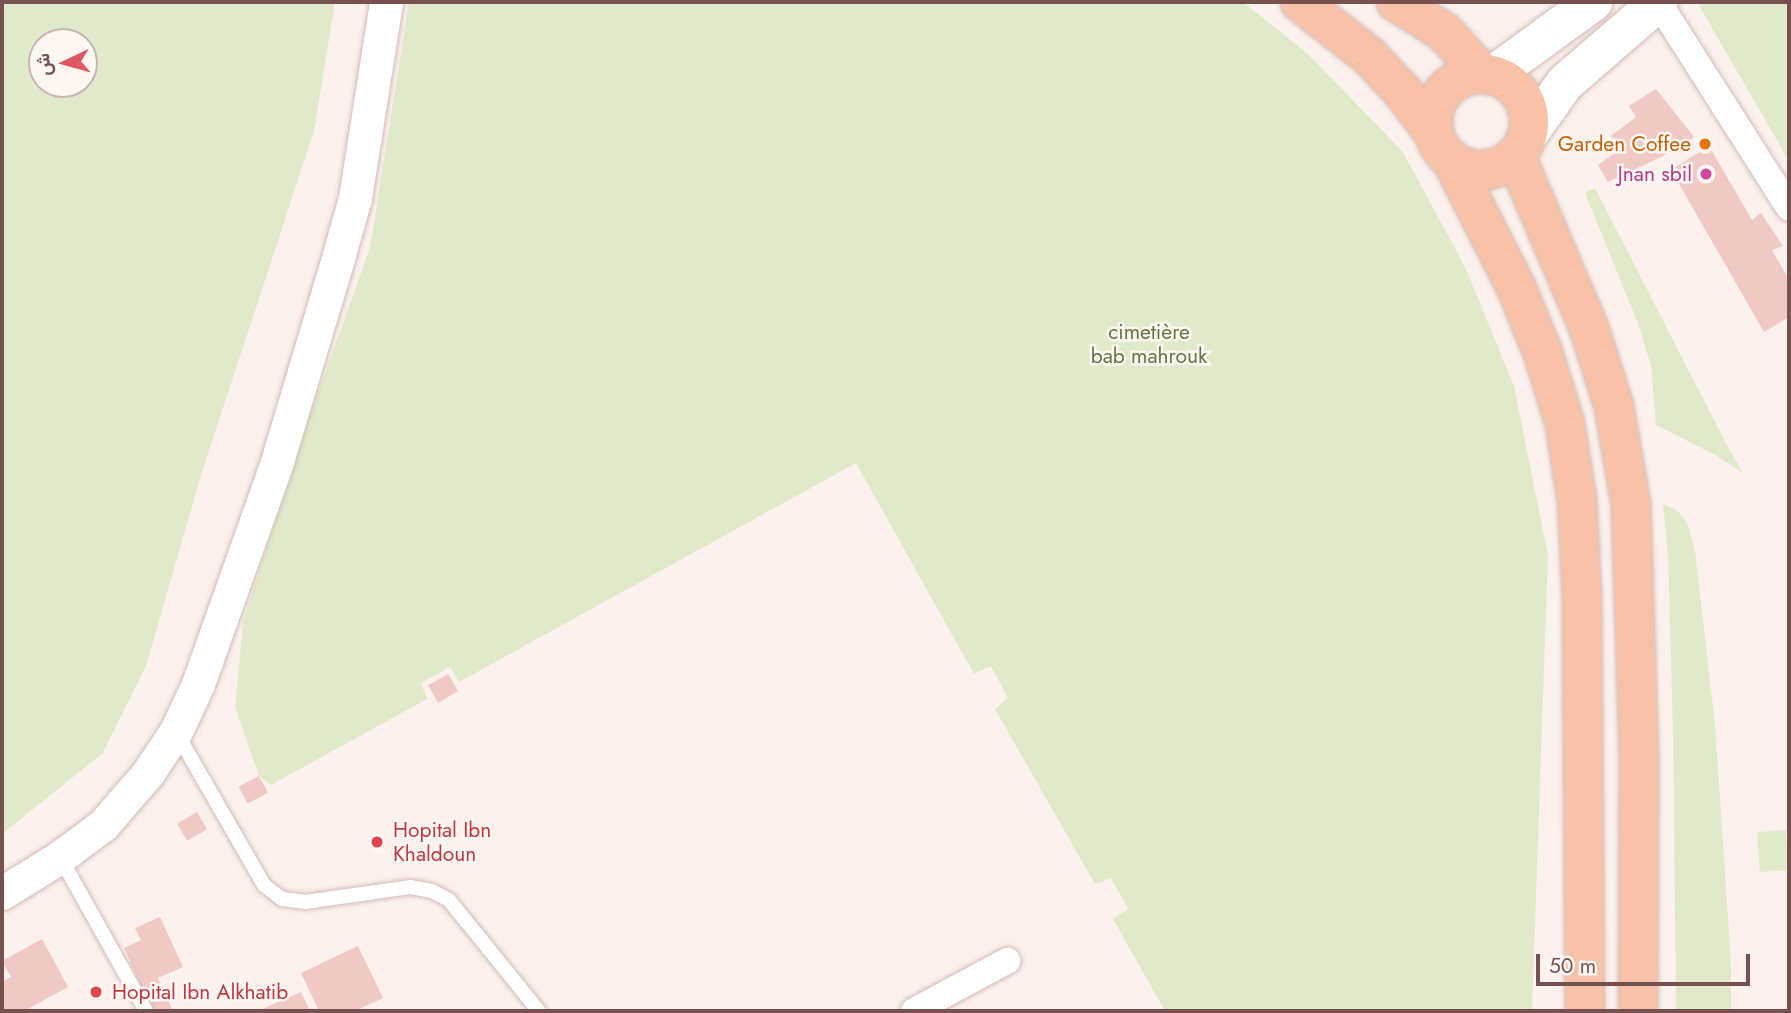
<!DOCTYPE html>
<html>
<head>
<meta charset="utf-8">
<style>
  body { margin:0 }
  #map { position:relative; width:1791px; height:1013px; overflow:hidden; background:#fcf1ec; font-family:Jost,Vazirmatn,sans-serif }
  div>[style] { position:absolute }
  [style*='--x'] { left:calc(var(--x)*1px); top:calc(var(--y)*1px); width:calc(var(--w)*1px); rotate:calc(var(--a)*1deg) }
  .green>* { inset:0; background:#e0eaca; transform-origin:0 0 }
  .building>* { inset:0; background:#f0c9c4; transform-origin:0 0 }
  .roads { filter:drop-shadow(0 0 2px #d3bab6) drop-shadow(0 0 2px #d3bab6) }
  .service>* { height:14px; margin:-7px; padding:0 7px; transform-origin:7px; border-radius:7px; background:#fff }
  .minor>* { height:26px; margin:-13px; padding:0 13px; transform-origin:13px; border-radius:13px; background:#fff }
  .tertiary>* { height:33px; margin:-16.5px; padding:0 16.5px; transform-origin:16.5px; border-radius:16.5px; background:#fff }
  .secondary>* { height:38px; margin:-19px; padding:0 19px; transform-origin:19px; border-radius:19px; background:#fff }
  .primary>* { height:38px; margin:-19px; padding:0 19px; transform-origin:19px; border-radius:19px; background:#f7c2a8 }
  .primary>.ring { margin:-19px; padding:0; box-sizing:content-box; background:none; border:38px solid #f7c2a8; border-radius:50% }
  .dots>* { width:19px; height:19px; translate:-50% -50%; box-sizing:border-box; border:4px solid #fef6f2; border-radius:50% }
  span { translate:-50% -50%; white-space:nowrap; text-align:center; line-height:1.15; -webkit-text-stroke:5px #fef6f2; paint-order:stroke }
  .food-label { font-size:21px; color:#c56008 }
  .right { translate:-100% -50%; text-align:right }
  .hotel-label { font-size:21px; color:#b23c85 }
  .park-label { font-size:21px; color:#627644 }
  .health-label { font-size:21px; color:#be3a42 }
  .left { translate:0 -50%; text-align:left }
  .frame { position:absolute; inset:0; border:4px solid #77514f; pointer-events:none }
  .north { position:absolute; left:28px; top:28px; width:70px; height:70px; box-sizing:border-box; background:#fef6f2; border:2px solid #c8b4b1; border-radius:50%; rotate:265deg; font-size:19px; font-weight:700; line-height:28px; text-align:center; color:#77514f }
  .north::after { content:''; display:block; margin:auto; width:24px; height:32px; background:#df5761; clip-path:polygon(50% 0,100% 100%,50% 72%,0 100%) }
  .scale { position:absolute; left:1536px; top:954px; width:214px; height:32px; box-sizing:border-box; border:4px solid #77514f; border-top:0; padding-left:9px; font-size:21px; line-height:24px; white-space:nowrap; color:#77514f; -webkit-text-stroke:5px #fef6f2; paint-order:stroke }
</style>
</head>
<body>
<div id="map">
  <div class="green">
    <i style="clip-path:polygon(evenodd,2px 2px,335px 2px,314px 131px,201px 475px,146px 666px,103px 753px,2px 834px,2px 2px,84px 42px,84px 84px,42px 84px,42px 42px,84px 42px)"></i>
    <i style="clip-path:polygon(409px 2px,1243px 2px,1308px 54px,1403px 152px,1465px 267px,1514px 386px,1548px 555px,1532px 1011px,1165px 1011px,1113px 919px,1128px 909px,1111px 878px,1095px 884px,995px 709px,1008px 698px,991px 666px,974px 674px,856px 463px,459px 682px,450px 667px,421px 683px,427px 699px,271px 785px,259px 776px,235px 707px,243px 622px,304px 432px,370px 248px)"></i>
    <i style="clip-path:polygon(1697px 2px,1789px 2px,1789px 161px)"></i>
    <i style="clip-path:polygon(1595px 188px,1729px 449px,1743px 473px,1715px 455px,1656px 425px,1651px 366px,1639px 326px,1585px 193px)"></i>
    <i style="clip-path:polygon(1663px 504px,1678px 511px,1687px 523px,1695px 550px,1715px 724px,1731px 963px,1731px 1011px,1676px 1011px,1673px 732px,1668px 555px)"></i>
    <i style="left:1786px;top:830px;width:40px;height:29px;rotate:86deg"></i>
  </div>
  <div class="building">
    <i style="clip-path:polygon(1656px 89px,1694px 137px,1661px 157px,1608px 182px,1598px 165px,1619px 150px,1611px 136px,1636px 117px,1629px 106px)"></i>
    <i style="clip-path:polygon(1709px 146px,1752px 220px,1761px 213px,1783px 246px,1772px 250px,1789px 280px,1789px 317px,1764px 332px,1671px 170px)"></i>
    <i style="left:448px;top:674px;width:20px;height:23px;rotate:60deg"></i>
    <i style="left:259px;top:776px;width:19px;height:23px;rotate:62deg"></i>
    <i style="left:197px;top:812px;width:20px;height:23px;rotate:60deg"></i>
    <i style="clip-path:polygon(160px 917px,183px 967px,158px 978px,173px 1011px,152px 1011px,124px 948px,141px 940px,135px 928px)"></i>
    <i style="clip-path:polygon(42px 939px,68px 987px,24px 1011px,2px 1011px,2px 982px,11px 977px,2px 961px)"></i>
    <i style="clip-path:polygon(358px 946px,383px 998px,355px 1011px,319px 1011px,301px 973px)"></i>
    <i style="clip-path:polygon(301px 992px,310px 1011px,258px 1011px)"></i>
  </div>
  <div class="roads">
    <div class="service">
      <i style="--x:176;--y:732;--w:177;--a:60.1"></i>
      <i style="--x:264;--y:885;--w:23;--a:38"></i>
      <i style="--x:282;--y:899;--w:23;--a:7"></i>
      <i style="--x:305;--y:902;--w:106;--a:-8.1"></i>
      <i style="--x:410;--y:887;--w:22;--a:10"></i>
      <i style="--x:432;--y:891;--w:19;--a:28"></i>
      <i style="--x:449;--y:900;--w:143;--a:51"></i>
      <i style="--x:60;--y:857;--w:176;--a:60.8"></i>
    </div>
    <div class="minor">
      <i style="--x:1658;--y:2;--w:244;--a:57.5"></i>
      <i style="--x:914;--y:1011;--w:106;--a:-28.3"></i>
    </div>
    <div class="tertiary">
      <i style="--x:2;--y:893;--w:68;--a:-31.8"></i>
      <i style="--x:60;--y:857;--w:54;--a:-36.7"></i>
      <i style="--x:103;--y:825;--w:69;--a:-49.1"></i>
      <i style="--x:148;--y:773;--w:50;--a:-56.3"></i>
      <i style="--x:176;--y:731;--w:52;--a:-64.9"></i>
      <i style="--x:198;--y:684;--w:232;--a:-70.4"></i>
      <i style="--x:276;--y:465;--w:223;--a:-73.3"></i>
      <i style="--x:340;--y:251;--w:55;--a:-74.2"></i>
      <i style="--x:355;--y:198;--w:198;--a:-81"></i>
    </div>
    <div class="secondary">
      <i style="--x:1493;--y:75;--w:124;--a:-36.1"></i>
      <i style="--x:1528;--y:135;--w:64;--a:-54.6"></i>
      <i style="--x:1565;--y:83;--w:124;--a:-40.8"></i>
    </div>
    <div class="primary">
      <i style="--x:1300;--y:2;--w:88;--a:38"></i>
      <i style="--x:1369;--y:56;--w:48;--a:46.7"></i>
      <i style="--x:1402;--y:91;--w:51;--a:52.9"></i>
      <i style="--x:1396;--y:2;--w:57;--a:32"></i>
      <i style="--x:1444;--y:32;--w:56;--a:47.2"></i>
      <i class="ring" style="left:1433px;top:74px;width:58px;height:58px"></i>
      <i style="--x:1516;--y:157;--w:186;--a:66.9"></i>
      <i style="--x:1589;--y:328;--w:83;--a:72.4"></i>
      <i style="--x:1614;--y:407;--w:98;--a:80.1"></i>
      <i style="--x:1631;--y:504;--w:250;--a:88.2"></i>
      <i style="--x:1639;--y:754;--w:257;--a:90.2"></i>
      <i style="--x:1452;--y:161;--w:141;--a:63.1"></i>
      <i style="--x:1516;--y:287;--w:71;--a:67.8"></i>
      <i style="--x:1543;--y:353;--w:74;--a:72.8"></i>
      <i style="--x:1565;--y:424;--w:78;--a:81.1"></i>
      <i style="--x:1577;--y:501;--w:94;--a:87"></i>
      <i style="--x:1582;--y:595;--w:416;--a:89.6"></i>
    </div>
  </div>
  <div class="dots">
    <i style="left:1705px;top:144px;background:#e8710a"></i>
    <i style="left:1706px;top:174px;background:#d1479c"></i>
    <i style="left:377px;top:842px;background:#e0444e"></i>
    <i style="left:96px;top:992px;background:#e0444e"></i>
  </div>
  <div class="food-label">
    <span class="right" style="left:1691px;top:144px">Garden Coffee</span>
  </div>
  <div class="hotel-label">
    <span class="right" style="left:1692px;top:174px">Jnan sbil</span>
  </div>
  <div class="park-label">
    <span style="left:1149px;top:344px">cimetière<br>bab mahrouk</span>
  </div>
  <div class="health-label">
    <span class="left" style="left:393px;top:842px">Hopital Ibn<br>Khaldoun</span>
    <span class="left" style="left:112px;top:992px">Hopital Ibn Alkhatib</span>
  </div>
  <div class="frame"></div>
  <div class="north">ش</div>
  <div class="scale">50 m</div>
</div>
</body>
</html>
